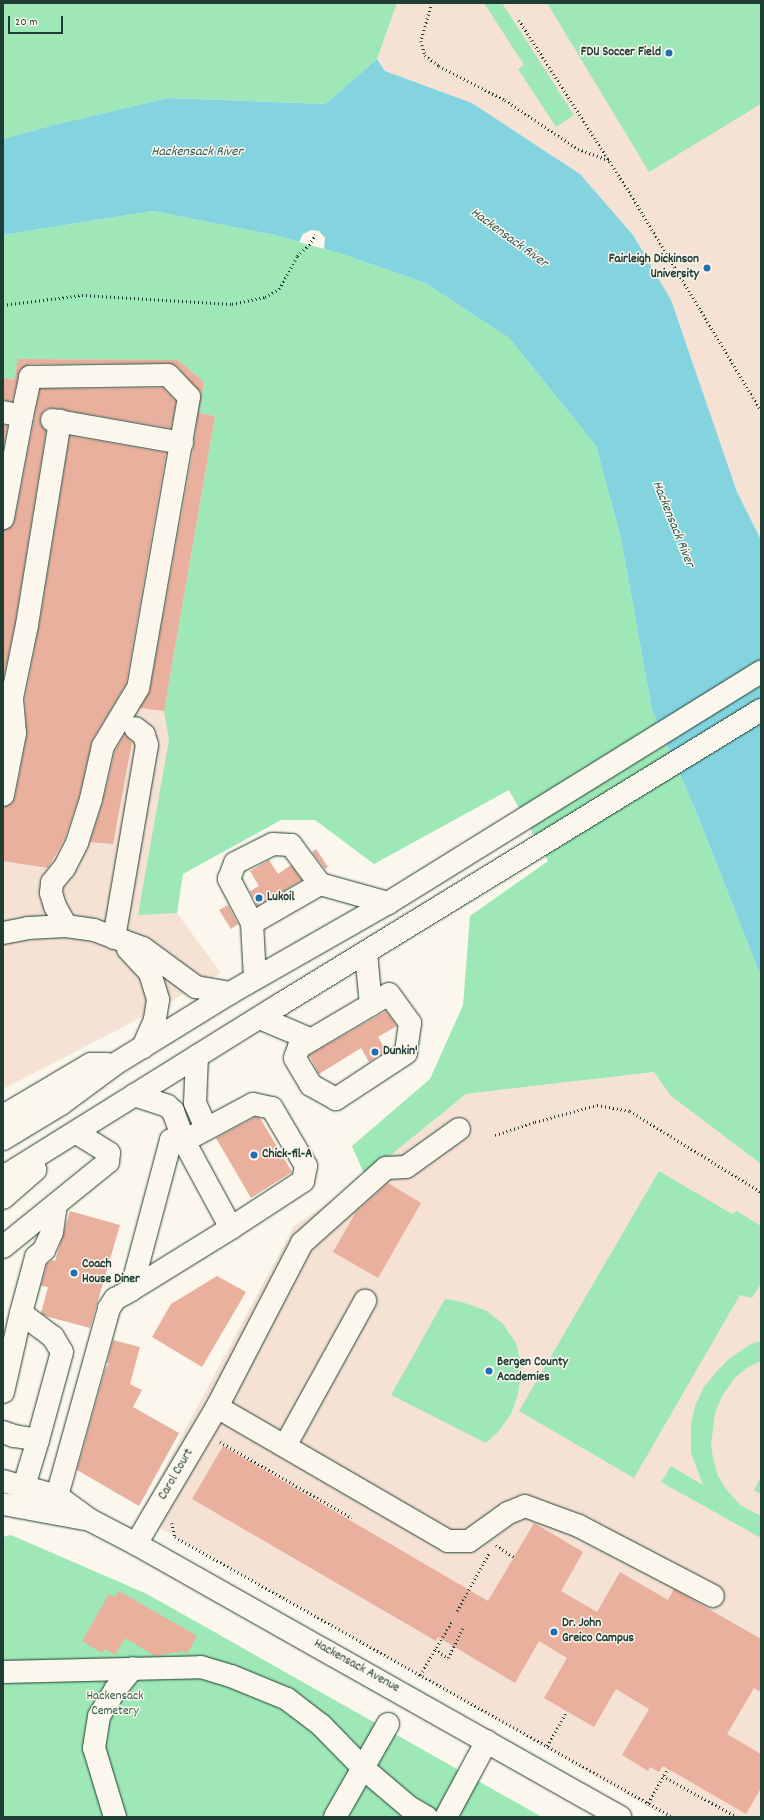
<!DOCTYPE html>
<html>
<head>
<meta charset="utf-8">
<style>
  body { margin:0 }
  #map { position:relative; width:764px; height:1820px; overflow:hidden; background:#fbf7ec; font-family:Dekko,sans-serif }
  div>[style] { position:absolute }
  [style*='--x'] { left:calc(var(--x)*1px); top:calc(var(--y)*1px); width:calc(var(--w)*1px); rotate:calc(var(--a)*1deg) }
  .built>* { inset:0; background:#f5e2d4 }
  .green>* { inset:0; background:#9ee8b7 }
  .water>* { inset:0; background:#84d4df }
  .pier>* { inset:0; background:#fbf7ec }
  .building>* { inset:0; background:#e8b09d }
  .path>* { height:2.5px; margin-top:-1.25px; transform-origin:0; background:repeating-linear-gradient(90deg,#1f3d34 0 1px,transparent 0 4px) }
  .roads { filter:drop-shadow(0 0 1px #1f3d34) drop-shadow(0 0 1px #1f3d34) }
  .minor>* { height:22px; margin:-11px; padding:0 11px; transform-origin:11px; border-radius:11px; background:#fbf7ec }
  .major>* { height:22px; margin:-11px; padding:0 11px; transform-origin:11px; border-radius:11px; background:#fbf7ec }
  .highway>* { height:22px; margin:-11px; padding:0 11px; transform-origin:11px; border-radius:11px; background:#fbf7ec }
  .dots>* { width:11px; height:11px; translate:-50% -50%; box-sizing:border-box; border:2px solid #fbf7ec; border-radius:50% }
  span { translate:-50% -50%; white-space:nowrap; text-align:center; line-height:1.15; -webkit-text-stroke:3px #fbf7ec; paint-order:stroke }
  .poi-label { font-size:13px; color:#1f3d34; font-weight:700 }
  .right { translate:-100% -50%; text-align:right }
  .left { translate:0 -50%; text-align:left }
  .street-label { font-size:13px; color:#1f3d34 }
  .park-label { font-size:13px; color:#385f4e }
  .water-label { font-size:14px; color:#335b56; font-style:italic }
  .frame { position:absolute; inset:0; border:4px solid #1f3d34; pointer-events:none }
  .scale { position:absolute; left:8px; top:16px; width:55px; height:18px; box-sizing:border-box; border:2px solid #1f3d34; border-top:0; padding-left:5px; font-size:12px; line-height:14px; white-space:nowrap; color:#1f3d34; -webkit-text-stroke:3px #fbf7ec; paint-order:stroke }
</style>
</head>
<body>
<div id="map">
  <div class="built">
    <i style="clip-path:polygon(397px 3px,761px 3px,761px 540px,737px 492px,633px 235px,580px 174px,472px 103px,385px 71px,377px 59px)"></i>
    <i style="clip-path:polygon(3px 235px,274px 235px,177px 913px,221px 973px,148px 1014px,3px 1089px)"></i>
    <i style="clip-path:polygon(655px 1072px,671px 1096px,761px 1164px,761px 1817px,666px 1817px,139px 1516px,294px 1226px,345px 1192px,466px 1094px)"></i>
  </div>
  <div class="green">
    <i style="clip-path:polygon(3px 3px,397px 3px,377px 59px,325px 104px,168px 98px,53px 125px,3px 139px)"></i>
    <i style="clip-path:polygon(484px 3px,502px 3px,574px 115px,556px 127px,518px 69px,524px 65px)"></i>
    <i style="clip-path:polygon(547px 3px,761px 3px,761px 104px,649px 172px)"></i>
    <i style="clip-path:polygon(153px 211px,274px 235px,342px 254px,425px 283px,509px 338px,596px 446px,621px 539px,652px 711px,695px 809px,761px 977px,761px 1164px,671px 1096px,654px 1072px,466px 1094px,365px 1176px,352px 1146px,430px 1079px,463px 1005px,470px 916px,548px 861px,509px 790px,374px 864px,315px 820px,281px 820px,183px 874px,177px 913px,138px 915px,169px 740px,164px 711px,215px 416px,199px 413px,204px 382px,178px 360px,18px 359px,14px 380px,3px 378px,3px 235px)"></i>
    <i style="clip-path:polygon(659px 1171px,732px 1214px,737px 1211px,761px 1226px,761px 1283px,752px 1298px,740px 1295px,634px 1478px,519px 1411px)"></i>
    <i style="clip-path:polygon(445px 1299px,462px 1302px,487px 1311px,503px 1324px,516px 1343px,522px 1368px,518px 1394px,511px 1414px,498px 1432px,486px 1443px,391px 1395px)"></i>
    <i style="clip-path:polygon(761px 1341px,761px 1361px,748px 1367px,734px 1379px,722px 1396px,715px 1413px,711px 1446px,714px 1463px,718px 1476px,726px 1489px,740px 1505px,761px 1516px,761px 1538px,661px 1482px,671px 1466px,703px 1485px,691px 1453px,691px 1424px,695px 1406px,704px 1387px,718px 1370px,730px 1358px,751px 1344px)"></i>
    <i style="clip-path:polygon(761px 1477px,761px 1494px,754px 1490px)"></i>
    <i style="clip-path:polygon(11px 1535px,147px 1594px,542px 1817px,3px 1817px,3px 1537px)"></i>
  </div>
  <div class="water">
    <i style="clip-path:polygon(377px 59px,385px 71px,472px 103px,580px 174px,633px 235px,671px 300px,737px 492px,761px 540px,761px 977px,695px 809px,652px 711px,621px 539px,596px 446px,509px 338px,425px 283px,342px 254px,274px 235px,153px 211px,3px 235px,3px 139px,53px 125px,168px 98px,325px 104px)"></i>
  </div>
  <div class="pier">
    <i style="clip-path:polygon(311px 230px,319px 231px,325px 238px,324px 249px,299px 242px,303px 234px)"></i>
  </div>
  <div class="building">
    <i style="clip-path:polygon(18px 359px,178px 360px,204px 382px,199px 413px,215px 416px,164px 711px,140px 708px,150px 690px,194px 445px,201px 393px,177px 366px,168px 363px,30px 364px,20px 370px,12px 401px,3px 400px,3px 378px,14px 380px)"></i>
    <i style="clip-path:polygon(163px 388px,176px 401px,171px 428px,54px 408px,47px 408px,42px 412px,40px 418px,40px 424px,46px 430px,15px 623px,3px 680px,3px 530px,12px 526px,15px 520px,40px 389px)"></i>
    <i style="clip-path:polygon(3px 425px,7px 426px,3px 450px)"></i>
    <i style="clip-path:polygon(70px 436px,166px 453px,126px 684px,92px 740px,79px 796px,65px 838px,48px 868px,3px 861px,3px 807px,12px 803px,15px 798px,27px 735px,25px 699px,39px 627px)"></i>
    <i style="clip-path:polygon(125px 734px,132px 742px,113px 844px,90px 842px,103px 802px,115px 751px)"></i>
    <i style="clip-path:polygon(316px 849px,328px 867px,325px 869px,312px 852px)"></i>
    <i style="clip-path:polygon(269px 860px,278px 874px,291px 865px,302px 880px,257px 906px,250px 891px,259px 886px,250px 871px)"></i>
    <i style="clip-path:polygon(228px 905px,238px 924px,231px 929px,219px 910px)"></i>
    <i style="clip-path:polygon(386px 1011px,397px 1026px,378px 1037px,386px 1051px,369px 1062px,361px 1048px,319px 1074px,309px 1055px)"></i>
    <i style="clip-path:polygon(255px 1117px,260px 1118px,292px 1172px,251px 1198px,216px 1138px)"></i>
    <i style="clip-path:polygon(388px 1183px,421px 1203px,378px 1278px,333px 1252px,356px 1212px)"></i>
    <i style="clip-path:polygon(70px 1211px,120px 1225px,90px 1328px,45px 1316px,41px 1313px,48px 1287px,41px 1286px,47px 1264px,52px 1260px,55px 1261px)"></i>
    <i style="clip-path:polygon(217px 1276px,246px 1292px,202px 1367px,152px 1337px,171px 1304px)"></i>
    <i style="clip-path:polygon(113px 1340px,140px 1347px,130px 1384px,142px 1390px,133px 1407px,179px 1433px,139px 1506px,77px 1470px,105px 1370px,109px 1363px,107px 1363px)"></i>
    <i style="clip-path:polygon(223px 1446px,488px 1601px,534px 1523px,583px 1552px,561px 1591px,597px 1612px,620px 1572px,668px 1600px,674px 1589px,761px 1639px,761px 1692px,754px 1688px,727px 1734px,761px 1754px,761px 1788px,746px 1814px,663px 1766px,659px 1772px,650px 1767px,648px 1771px,622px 1755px,649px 1709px,616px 1689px,594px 1727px,544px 1698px,567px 1658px,539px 1641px,515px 1683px,438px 1637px,436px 1641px,192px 1499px)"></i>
    <i style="clip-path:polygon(119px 1591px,197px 1636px,187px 1654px,183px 1651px,155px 1656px,125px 1638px,115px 1655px,105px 1649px,102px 1653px,82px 1641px,109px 1594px,115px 1597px)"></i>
  </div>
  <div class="path">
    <i style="--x:432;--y:3;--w:40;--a:106"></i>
    <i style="--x:421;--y:41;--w:15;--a:74"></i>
    <i style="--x:425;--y:55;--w:18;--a:38"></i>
    <i style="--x:439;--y:66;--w:74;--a:27.3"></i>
    <i style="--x:505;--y:100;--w:88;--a:33.9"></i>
    <i style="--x:578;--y:149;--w:33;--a:20"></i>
    <i style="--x:519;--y:20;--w:200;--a:57.3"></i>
    <i style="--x:627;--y:188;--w:259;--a:58.9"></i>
    <i style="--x:3;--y:305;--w:80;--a:-7.2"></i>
    <i style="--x:82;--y:295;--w:150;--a:3.4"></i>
    <i style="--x:232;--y:304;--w:34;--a:-12"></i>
    <i style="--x:265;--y:297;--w:16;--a:-30"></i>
    <i style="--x:279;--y:289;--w:38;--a:-61"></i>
    <i style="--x:297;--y:256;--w:16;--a:-43"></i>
    <i style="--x:309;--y:245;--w:12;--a:-59"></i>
    <i style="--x:495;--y:1135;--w:42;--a:-18"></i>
    <i style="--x:535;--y:1122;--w:64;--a:-15.3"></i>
    <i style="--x:597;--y:1105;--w:34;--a:10"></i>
    <i style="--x:630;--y:1111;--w:154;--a:31.7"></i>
    <i style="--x:220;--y:1442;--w:152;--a:29.9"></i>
    <i style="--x:172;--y:1523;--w:14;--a:78"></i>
    <i style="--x:175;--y:1537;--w:571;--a:29.35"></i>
    <i style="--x:496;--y:1545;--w:22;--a:34"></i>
    <i style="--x:457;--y:1611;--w:66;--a:-61.1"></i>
    <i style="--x:435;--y:1649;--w:16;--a:35"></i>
    <i style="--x:448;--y:1658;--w:34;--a:-64"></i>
    <i style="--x:420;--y:1675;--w:63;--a:-59.3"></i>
    <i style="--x:547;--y:1746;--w:40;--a:-60.3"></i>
    <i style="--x:663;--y:1776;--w:85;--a:29"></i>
    <i style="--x:648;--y:1803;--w:40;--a:-60.3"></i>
  </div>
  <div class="roads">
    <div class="minor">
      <i style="--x:3;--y:412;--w:19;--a:12"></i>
      <i style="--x:22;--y:416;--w:104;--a:100.6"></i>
      <i style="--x:22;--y:416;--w:40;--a:-78"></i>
      <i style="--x:30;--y:377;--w:138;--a:-0.8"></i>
      <i style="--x:168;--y:375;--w:30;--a:46"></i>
      <i style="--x:189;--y:397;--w:295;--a:99.9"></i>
      <i style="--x:138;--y:688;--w:68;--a:121.1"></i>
      <i style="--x:103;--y:746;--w:54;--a:102.8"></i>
      <i style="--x:91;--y:799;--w:46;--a:107.7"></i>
      <i style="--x:77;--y:843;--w:28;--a:117"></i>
      <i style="--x:64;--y:868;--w:19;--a:129"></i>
      <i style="--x:52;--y:883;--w:10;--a:96"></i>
      <i style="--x:51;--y:893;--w:14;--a:73"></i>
      <i style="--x:55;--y:906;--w:23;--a:61"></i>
      <i style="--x:52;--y:420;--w:132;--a:10"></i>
      <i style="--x:3;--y:795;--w:63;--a:-79"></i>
      <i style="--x:15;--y:733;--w:35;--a:-95"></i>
      <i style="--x:12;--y:698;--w:75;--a:-78.4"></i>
      <i style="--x:27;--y:625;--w:207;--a:-80.8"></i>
      <i style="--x:252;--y:923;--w:78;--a:-29.8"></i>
      <i style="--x:3;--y:933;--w:25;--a:-11"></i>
      <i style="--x:28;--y:928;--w:38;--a:-3"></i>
      <i style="--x:66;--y:926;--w:28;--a:8"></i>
      <i style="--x:94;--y:930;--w:52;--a:20.2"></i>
      <i style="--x:143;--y:948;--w:66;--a:36.3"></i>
      <i style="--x:196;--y:987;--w:35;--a:10"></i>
      <i style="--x:114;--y:938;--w:196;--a:-80.3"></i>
      <i style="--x:147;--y:745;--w:10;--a:-107"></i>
      <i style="--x:144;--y:735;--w:11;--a:-142"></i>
      <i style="--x:128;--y:949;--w:33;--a:47"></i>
      <i style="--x:150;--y:973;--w:28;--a:73"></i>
      <i style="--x:158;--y:1000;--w:20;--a:99"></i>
      <i style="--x:155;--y:1020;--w:30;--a:114"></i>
      <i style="--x:366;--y:953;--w:52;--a:84.5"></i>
      <i style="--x:255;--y:978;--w:55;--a:-93.1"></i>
      <i style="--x:252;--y:923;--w:50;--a:-117.6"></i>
      <i style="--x:229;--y:879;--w:17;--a:-69"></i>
      <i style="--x:235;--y:863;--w:42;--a:-26.6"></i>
      <i style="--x:273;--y:844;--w:18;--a:3"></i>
      <i style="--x:291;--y:845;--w:49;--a:53.4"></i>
      <i style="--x:320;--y:884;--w:71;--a:15.6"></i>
      <i style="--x:389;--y:994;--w:36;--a:54"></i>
      <i style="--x:410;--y:1023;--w:30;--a:98"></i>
      <i style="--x:406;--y:1053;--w:84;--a:146.7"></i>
      <i style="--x:336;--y:1099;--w:29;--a:-151"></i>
      <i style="--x:311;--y:1085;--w:31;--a:-121"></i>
      <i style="--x:295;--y:1058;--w:12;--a:-70"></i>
      <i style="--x:299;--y:1047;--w:104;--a:-30.5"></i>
      <i style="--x:260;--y:1018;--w:56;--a:22.9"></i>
      <i style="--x:197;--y:1056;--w:47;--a:92.4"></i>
      <i style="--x:195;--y:1103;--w:27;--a:66"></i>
      <i style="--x:134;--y:1095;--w:35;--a:18"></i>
      <i style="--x:167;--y:1106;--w:8;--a:40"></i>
      <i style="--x:173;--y:1111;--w:32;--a:70"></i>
      <i style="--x:184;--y:1141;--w:78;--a:-28.2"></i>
      <i style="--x:253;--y:1104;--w:19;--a:12"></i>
      <i style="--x:272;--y:1108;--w:67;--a:59.6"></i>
      <i style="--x:306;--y:1166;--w:15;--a:101"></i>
      <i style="--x:303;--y:1181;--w:86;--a:146.9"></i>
      <i style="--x:3;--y:1247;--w:135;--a:-39"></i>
      <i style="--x:108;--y:1162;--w:9;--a:-84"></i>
      <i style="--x:109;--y:1153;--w:39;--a:-148"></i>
      <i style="--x:21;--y:1313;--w:58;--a:-75"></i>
      <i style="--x:36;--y:1257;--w:11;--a:-41"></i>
      <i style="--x:44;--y:1250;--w:20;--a:-66"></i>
      <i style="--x:52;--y:1232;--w:27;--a:-82"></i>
      <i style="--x:3;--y:1392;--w:81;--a:-77.2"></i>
      <i style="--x:21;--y:1313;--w:40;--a:37"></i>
      <i style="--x:53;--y:1337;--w:17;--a:59"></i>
      <i style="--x:62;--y:1352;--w:91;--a:105.3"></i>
      <i style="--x:38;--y:1440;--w:48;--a:106.9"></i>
      <i style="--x:217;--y:1407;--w:267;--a:30.1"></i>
      <i style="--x:448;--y:1541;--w:21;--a:0"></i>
      <i style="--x:469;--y:1541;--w:48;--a:-35.7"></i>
      <i style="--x:508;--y:1513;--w:18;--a:-22"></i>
      <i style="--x:525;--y:1506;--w:58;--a:20.3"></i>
      <i style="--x:579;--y:1526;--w:151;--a:27.6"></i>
      <i style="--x:3;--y:1432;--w:12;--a:20"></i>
      <i style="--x:14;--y:1436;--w:24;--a:9"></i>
      <i style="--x:285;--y:1446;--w:166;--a:-61.1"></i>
      <i style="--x:57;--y:1496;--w:195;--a:-74.5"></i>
      <i style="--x:109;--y:1308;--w:11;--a:-56"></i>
      <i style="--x:115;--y:1299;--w:18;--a:-29"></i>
      <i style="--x:131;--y:1290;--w:118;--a:-31.8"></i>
      <i style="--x:231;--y:1228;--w:99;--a:-118.4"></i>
      <i style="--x:184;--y:1141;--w:13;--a:-176"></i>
      <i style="--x:171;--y:1140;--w:155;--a:104.9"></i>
      <i style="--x:136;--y:1544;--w:159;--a:-59.4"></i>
      <i style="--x:217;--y:1407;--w:185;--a:-62.6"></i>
      <i style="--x:302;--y:1243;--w:113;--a:-41.8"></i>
      <i style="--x:386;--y:1168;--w:20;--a:-3"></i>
      <i style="--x:406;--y:1167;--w:65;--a:-35.6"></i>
      <i style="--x:3;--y:1672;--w:198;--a:-1.4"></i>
      <i style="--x:201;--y:1667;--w:31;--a:17"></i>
      <i style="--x:231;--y:1676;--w:61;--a:22.3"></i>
      <i style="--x:287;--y:1699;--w:43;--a:37.4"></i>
      <i style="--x:321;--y:1725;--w:60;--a:45.7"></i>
      <i style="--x:363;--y:1768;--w:60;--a:40.3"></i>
      <i style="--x:409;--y:1807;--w:20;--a:30"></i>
      <i style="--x:115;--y:1817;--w:72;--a:-106.9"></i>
      <i style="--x:94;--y:1748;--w:32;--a:-81"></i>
      <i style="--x:99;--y:1716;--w:31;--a:-58"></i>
      <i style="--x:115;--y:1690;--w:28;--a:-51"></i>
      <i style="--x:335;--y:1817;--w:107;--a:-60.3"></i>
      <i style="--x:446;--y:1817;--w:86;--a:-61.7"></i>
    </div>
    <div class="major">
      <i style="--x:3;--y:1481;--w:56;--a:15.5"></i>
      <i style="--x:57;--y:1496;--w:41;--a:36"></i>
      <i style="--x:90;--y:1520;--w:52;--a:27.6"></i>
      <i style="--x:136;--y:1544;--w:556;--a:29.43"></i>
      <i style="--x:3;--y:1504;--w:83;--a:10.4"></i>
    </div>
    <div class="highway">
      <i style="--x:3;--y:1116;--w:102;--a:-30.6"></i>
      <i style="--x:91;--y:1064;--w:16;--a:0"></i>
      <i style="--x:3;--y:1139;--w:68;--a:-31.1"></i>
      <i style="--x:61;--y:1104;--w:67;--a:-36.5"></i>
      <i style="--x:115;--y:1064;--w:135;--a:-31.7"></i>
      <i style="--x:230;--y:993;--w:182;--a:-29.7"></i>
      <i style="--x:388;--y:903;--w:439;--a:-31.8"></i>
      <i style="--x:3;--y:1177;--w:327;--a:-31.9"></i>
      <i style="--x:281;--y:1004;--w:563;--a:-31.49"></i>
      <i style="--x:3;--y:1198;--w:43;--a:-41.2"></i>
    </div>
  </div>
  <div class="dots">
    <i style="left:669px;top:53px;background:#1f6fb2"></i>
    <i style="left:707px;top:268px;background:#1f6fb2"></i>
    <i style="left:259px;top:898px;background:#1f6fb2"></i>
    <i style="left:375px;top:1052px;background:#1f6fb2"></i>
    <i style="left:254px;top:1155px;background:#1f6fb2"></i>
    <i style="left:74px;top:1273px;background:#1f6fb2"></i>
    <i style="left:489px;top:1371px;background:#1f6fb2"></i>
    <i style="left:554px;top:1632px;background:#1f6fb2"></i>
  </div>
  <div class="poi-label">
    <span class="right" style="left:661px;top:53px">FDU Soccer Field</span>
    <span class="right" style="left:699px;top:268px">Fairleigh Dickinson<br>University</span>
    <span class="left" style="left:267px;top:898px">Lukoil</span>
    <span class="left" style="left:383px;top:1052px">Dunkin'</span>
    <span class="left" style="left:262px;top:1155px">Chick-fil-A</span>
    <span class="left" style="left:82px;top:1273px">Coach<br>House Diner</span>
    <span class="left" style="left:497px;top:1371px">Bergen County<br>Academies</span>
    <span class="left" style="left:562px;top:1632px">Dr. John<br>Greico Campus</span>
  </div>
  <div class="street-label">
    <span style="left:177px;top:1475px;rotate:-60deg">Carol Court</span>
    <span style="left:356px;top:1667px;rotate:29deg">Hackensack Avenue</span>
  </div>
  <div class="park-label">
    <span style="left:115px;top:1705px">Hackensack<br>Cemetery</span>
  </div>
  <div class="water-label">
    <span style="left:197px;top:152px">Hackensack River</span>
    <span style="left:509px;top:238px;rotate:36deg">Hackensack River</span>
    <span style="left:673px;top:524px;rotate:68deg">Hackensack River</span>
  </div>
  <div class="frame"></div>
  <div class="scale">20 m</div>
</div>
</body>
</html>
